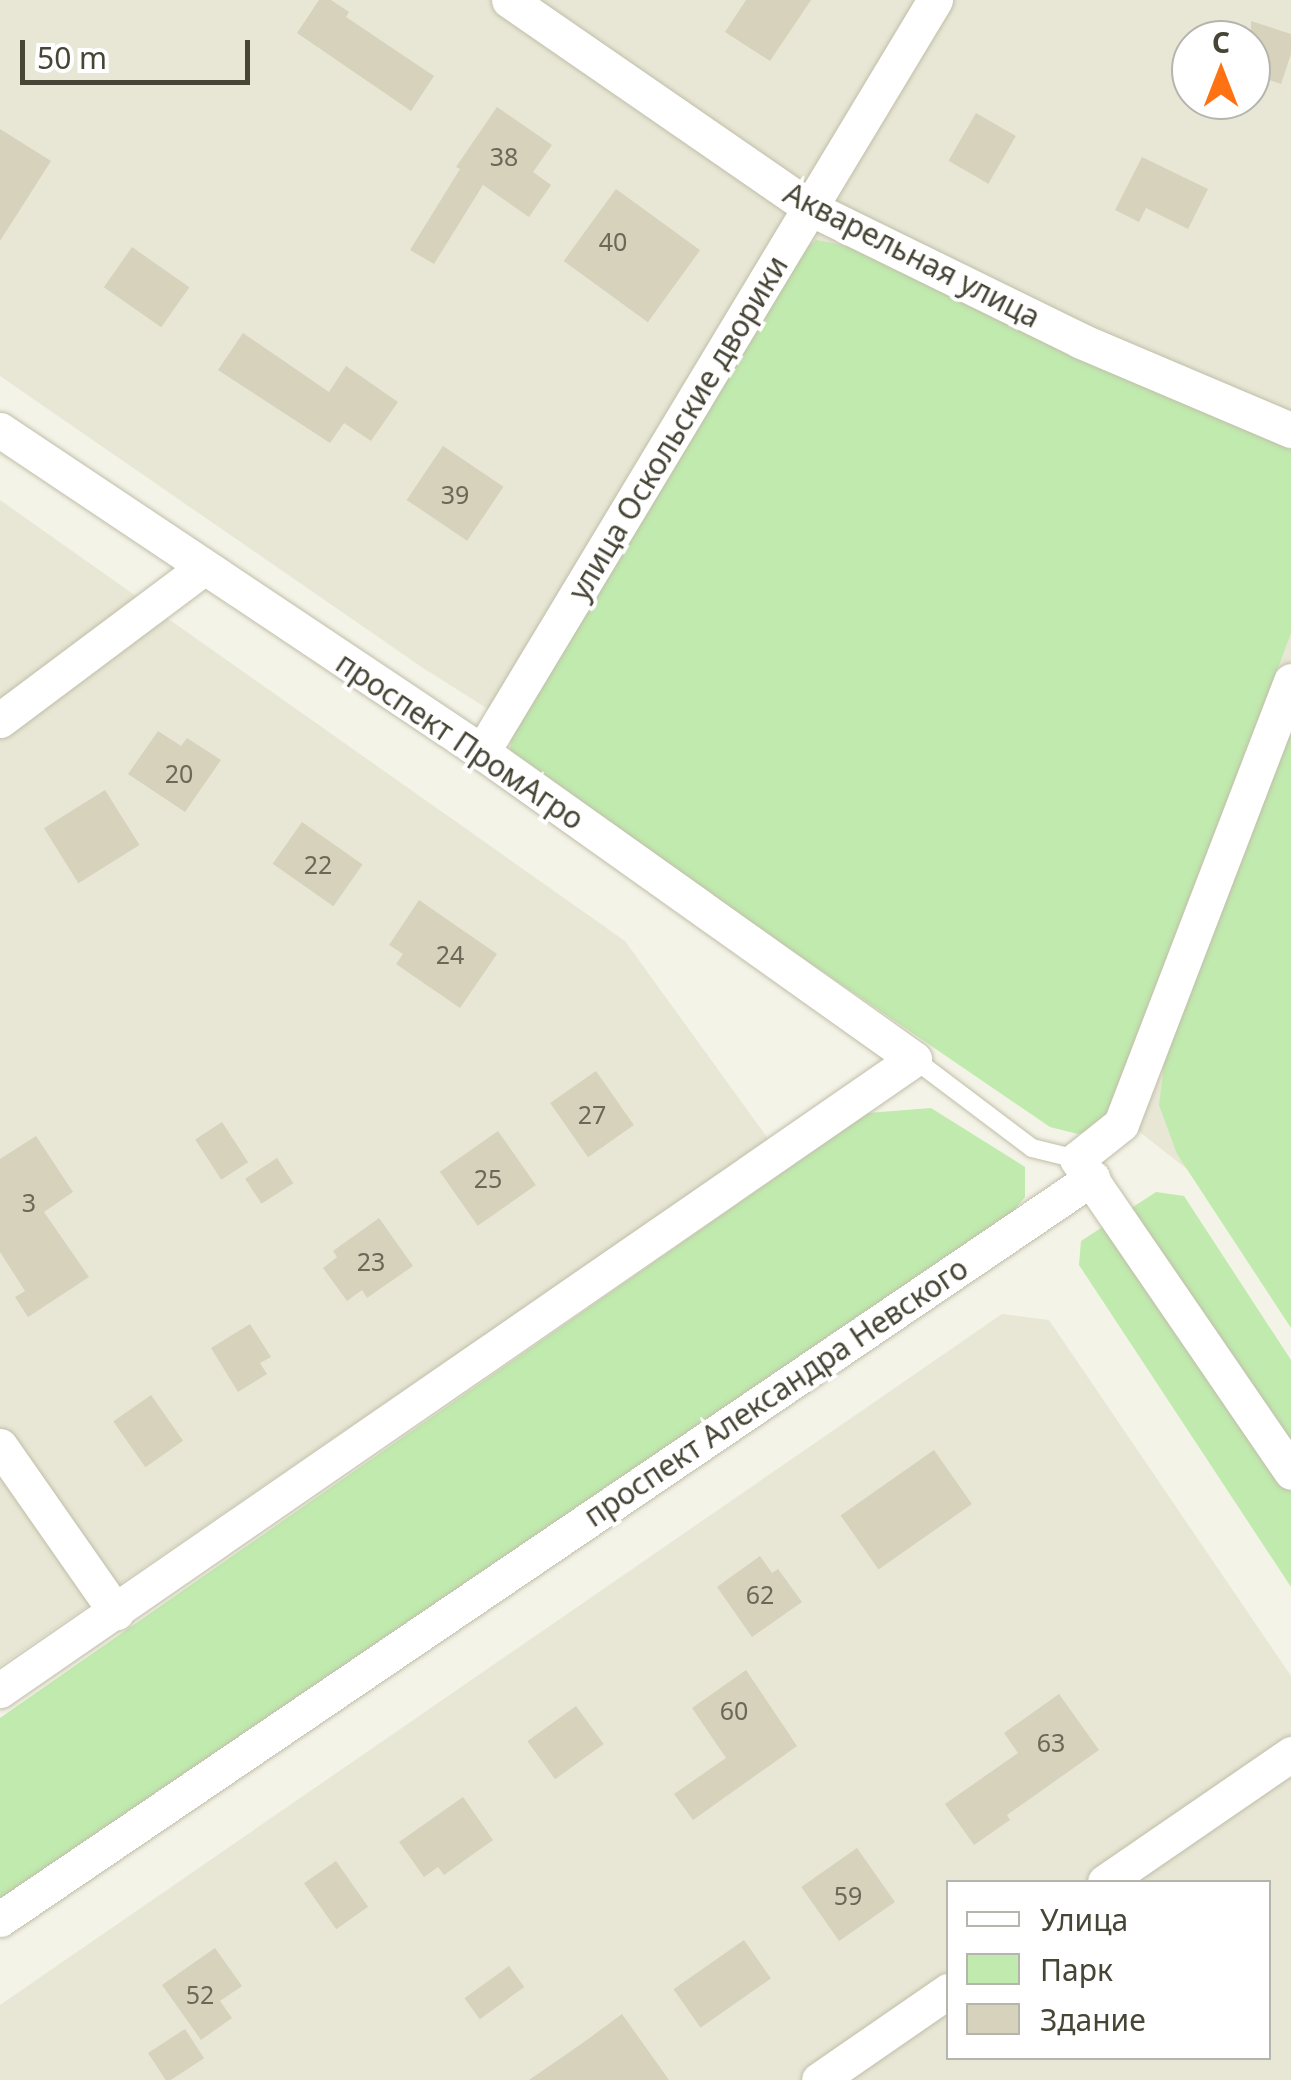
<!DOCTYPE html>
<html>
<head>
<meta charset="utf-8">
<style>
  body { margin:0 }
  #map { position:relative; width:1291px; height:2080px; overflow:hidden; background:#f4f3e7; font-family:"Noto Sans",sans-serif }
  div>[style] { position:absolute }
  [style*='--x'] { left:calc(var(--x)*1px); top:calc(var(--y)*1px); width:calc(var(--w)*1px); rotate:calc(var(--a)*1deg) }
  .residential>* { inset:0; background:#e8e7d5 }
  .green>* { inset:0; background:#c0eaae }
  .building>* { inset:0; background:#d6d2bc; transform-origin:0 0 }
  .roads { filter:drop-shadow(0 0 2px #c0bea9) drop-shadow(0 0 2px #c0bea9) }
  .lane>* { height:18px; margin:-9px; padding:0 9px; transform-origin:9px; border-radius:9px; background:#fff }
  .street>* { height:35px; margin:-17.5px; padding:0 17.5px; transform-origin:17.5px; border-radius:17.5px; background:#fff }
  span { translate:-50% -50%; white-space:nowrap; text-align:center; line-height:1.15; -webkit-text-stroke:8px #fff; paint-order:stroke }
  .number-label { font-size:25px; color:#6b6857 }
  .number-label span { -webkit-text-stroke-width:0 }
  .street-label { font-size:30px; color:#474535 }
  .legend { position:absolute; left:946px; top:1880px; width:325px; height:180px; box-sizing:border-box; background:#fff; border:2px solid #b5b5ae; margin:0; padding:12px 18px; list-style:none; font-size:30px; color:#474535 }
  .legend li { display:flex; align-items:center; gap:20px; height:50px }
  .legend b { width:50px; border:2px solid #b5b5ae }
  .north { position:absolute; left:1171px; top:20px; width:100px; height:100px; box-sizing:border-box; background:#fff; border:2px solid #b5b5ae; border-radius:50%; rotate:0deg; font-size:28px; font-weight:700; line-height:40px; text-align:center; color:#474535 }
  .north::after { content:''; display:block; margin:auto; width:35px; height:45px; background:#ff7213; clip-path:polygon(50% 0,100% 100%,50% 72%,0 100%) }
  .scale { position:absolute; left:20px; top:40px; width:230px; height:45px; box-sizing:border-box; border:5px solid #474535; border-top:0; padding-left:12px; font-size:30px; line-height:35px; white-space:nowrap; color:#474535; -webkit-text-stroke:8px #fff; paint-order:stroke }
</style>
</head>
<body>
<div id="map">
  <div class="residential">
    <i style="clip-path:polygon(evenodd,0 0,1291px 0,1291px 1308px,1215px 1191px,1068px 1076px,423px 668px,0 376px,0 0,1191px 40px,1251px 40px,1251px 100px,1191px 100px,1191px 40px)"></i>
    <i style="clip-path:polygon(0 500px,625px 941px,769px 1140px,0 1666px)"></i>
    <i style="clip-path:polygon(evenodd,1002px 1314px,1049px 1320px,1291px 1676px,1291px 2080px,0 2080px,0 2005px,1002px 1314px,948px 1882px,1268px 1882px,1268px 2058px,948px 2058px,948px 1882px)"></i>
  </div>
  <div class="green">
    <i style="clip-path:polygon(816px 240px,843px 245px,1291px 444px,1291px 633px,1113px 1110px,1095px 1130px,1078px 1134px,1050px 1127px,529px 771px,510px 753px,511px 731px,796px 257px)"></i>
    <i style="clip-path:polygon(1291px 730px,1291px 1328px,1177px 1154px,1159px 1105px,1165px 1057px)"></i>
    <i style="clip-path:polygon(931px 1108px,1025px 1167px,1025px 1197px,1008px 1218px,0 1904px,0 1718px,868px 1113px)"></i>
    <i style="clip-path:polygon(1156px 1192px,1184px 1196px,1291px 1360px,1291px 1587px,1079px 1265px,1081px 1241px)"></i>
  </div>
  <div class="building">
    <i style="clip-path:polygon(319px 0,331px 0,349px 12px,346px 17px,434px 76px,411px 111px,297px 33px)"></i>
    <i style="clip-path:polygon(746px 0,811px 0,770px 61px,725px 32px)"></i>
    <i style="clip-path:polygon(1251px 21px,1291px 34px,1291px 54px,1281px 84px,1251px 74px)"></i>
    <i style="clip-path:polygon(497px 107px,552px 145px,533px 172px,551px 185px,529px 217px,483px 185px,434px 264px,410px 250px,460px 169px,456px 167px)"></i>
    <i style="left:976px;top:113px;width:46px;height:55px;rotate:30deg"></i>
    <i style="clip-path:polygon(0 129px,51px 161px,0 241px)"></i>
    <i style="clip-path:polygon(1142px 157px,1208px 189px,1188px 229px,1146px 208px,1139px 222px,1115px 210px)"></i>
    <i style="left:616px;top:189px;width:104px;height:89px;rotate:36deg"></i>
    <i style="left:132px;top:247px;width:70px;height:49px;rotate:35deg"></i>
    <i style="clip-path:polygon(243px 333px,329px 392px,346px 366px,398px 402px,371px 441px,344px 423px,330px 443px,218px 370px)"></i>
    <i style="left:443px;top:446px;width:73px;height:65px;rotate:34deg"></i>
    <i style="clip-path:polygon(158px 731px,181px 746px,187px 738px,221px 760px,185px 812px,128px 774px)"></i>
    <i style="left:105px;top:790px;width:65px;height:72px;rotate:58deg"></i>
    <i style="left:302px;top:822px;width:74px;height:51px;rotate:35deg"></i>
    <i style="clip-path:polygon(419px 900px,497px 954px,460px 1008px,396px 964px,403px 954px,389px 945px)"></i>
    <i style="left:596px;top:1071px;width:66px;height:56px;rotate:55deg"></i>
    <i style="left:222px;top:1122px;width:48px;height:32px;rotate:57deg"></i>
    <i style="left:498px;top:1131px;width:66px;height:71px;rotate:55deg"></i>
    <i style="clip-path:polygon(36px 1136px,73px 1192px,44px 1212px,89px 1277px,28px 1317px,15px 1297px,25px 1291px,0 1252px,0 1159px)"></i>
    <i style="left:277px;top:1158px;width:30px;height:38px;rotate:57deg"></i>
    <i style="clip-path:polygon(379px 1218px,413px 1266px,367px 1298px,362px 1290px,347px 1301px,323px 1268px,337px 1257px,333px 1251px)"></i>
    <i style="clip-path:polygon(250px 1324px,271px 1357px,260px 1363px,267px 1374px,238px 1392px,211px 1348px)"></i>
    <i style="left:151px;top:1395px;width:56px;height:46px;rotate:55deg"></i>
    <i style="left:934px;top:1450px;width:66px;height:114px;rotate:55deg"></i>
    <i style="clip-path:polygon(760px 1556px,772px 1573px,778px 1569px,802px 1602px,752px 1637px,717px 1587px)"></i>
    <i style="clip-path:polygon(746px 1670px,797px 1746px,693px 1820px,674px 1794px,726px 1758px,692px 1708px)"></i>
    <i style="clip-path:polygon(1059px 1694px,1099px 1750px,1007px 1815px,1010px 1820px,974px 1845px,945px 1804px,1018px 1753px,1004px 1733px)"></i>
    <i style="left:576px;top:1706px;width:47px;height:60px;rotate:54deg"></i>
    <i style="clip-path:polygon(463px 1797px,493px 1840px,444px 1875px,438px 1867px,424px 1877px,399px 1842px)"></i>
    <i style="left:857px;top:1848px;width:66px;height:68px;rotate:55deg"></i>
    <i style="left:336px;top:1861px;width:56px;height:39px;rotate:55deg"></i>
    <i style="left:744px;top:1940px;width:47px;height:86px;rotate:55deg"></i>
    <i style="clip-path:polygon(215px 1948px,242px 1986px,220px 2001px,232px 2018px,201px 2040px,162px 1985px)"></i>
    <i style="left:509px;top:1966px;width:26px;height:55px;rotate:54deg"></i>
    <i style="clip-path:polygon(622px 2014px,669px 2080px,529px 2080px,584px 2042px)"></i>
    <i style="left:185px;top:2029px;width:35px;height:44px;rotate:57deg"></i>
  </div>
  <div class="roads">
    <div class="lane">
      <i style="--x:914;--y:1059;--w:148;--a:37"></i>
      <i style="--x:1032;--y:1148;--w:46;--a:13.7"></i>
    </div>
    <div class="street">
      <i style="--x:509;--y:0;--w:366;--a:34.6"></i>
      <i style="--x:810;--y:208;--w:302;--a:26.1"></i>
      <i style="--x:1081;--y:341;--w:228;--a:23"></i>
      <i style="--x:0;--y:430;--w:580;--a:33.74"></i>
      <i style="--x:482;--y:752;--w:530;--a:35.4"></i>
      <i style="--x:914;--y:1059;--w:1111;--a:145.38"></i>
      <i style="--x:1291;--y:681;--w:474;--a:111"></i>
      <i style="--x:1121;--y:1124;--w:56;--a:141.5"></i>
      <i style="--x:1077;--y:1159;--w:379;--a:55.6"></i>
      <i style="--x:0;--y:720;--w:252;--a:-36.8"></i>
      <i style="--x:482;--y:752;--w:878;--a:-58.94"></i>
      <i style="--x:0;--y:1446;--w:203;--a:55.1"></i>
      <i style="--x:1105;--y:1882;--w:226;--a:-34.5"></i>
      <i style="--x:0;--y:1919;--w:1320;--a:-34.16"></i>
      <i style="--x:819;--y:2080;--w:157;--a:-34.6"></i>
    </div>
  </div>
  <div class="number-label">
    <span style="left:504px;top:156px">38</span>
    <span style="left:613px;top:241px">40</span>
    <span style="left:455px;top:494px">39</span>
    <span style="left:179px;top:773px">20</span>
    <span style="left:318px;top:864px">22</span>
    <span style="left:450px;top:954px">24</span>
    <span style="left:592px;top:1114px">27</span>
    <span style="left:488px;top:1178px">25</span>
    <span style="left:29px;top:1202px">3</span>
    <span style="left:371px;top:1261px">23</span>
    <span style="left:760px;top:1594px">62</span>
    <span style="left:734px;top:1710px">60</span>
    <span style="left:1051px;top:1742px">63</span>
    <span style="left:848px;top:1895px">59</span>
    <span style="left:200px;top:1994px">52</span>
  </div>
  <div class="street-label">
    <span style="left:912px;top:255px;rotate:27deg">Акварельная улица</span>
    <span style="left:678px;top:428px;rotate:-59deg">улица Оскольские дворики</span>
    <span style="left:460px;top:741px;rotate:34deg">проспект ПромАгро</span>
    <span style="left:776px;top:1392px;rotate:-34deg">проспект Александра Невского</span>
  </div>
  <ul class="legend">
  <li><b style="height:12px;background:#fff"></b>Улица</li>
  <li><b style="height:28px;background:#c0eaae"></b>Парк</li>
  <li><b style="height:28px;background:#d6d2bc"></b>Здание</li>
  </ul>
  <div class="north">С</div>
  <div class="scale">50 m</div>
</div>
</body>
</html>
